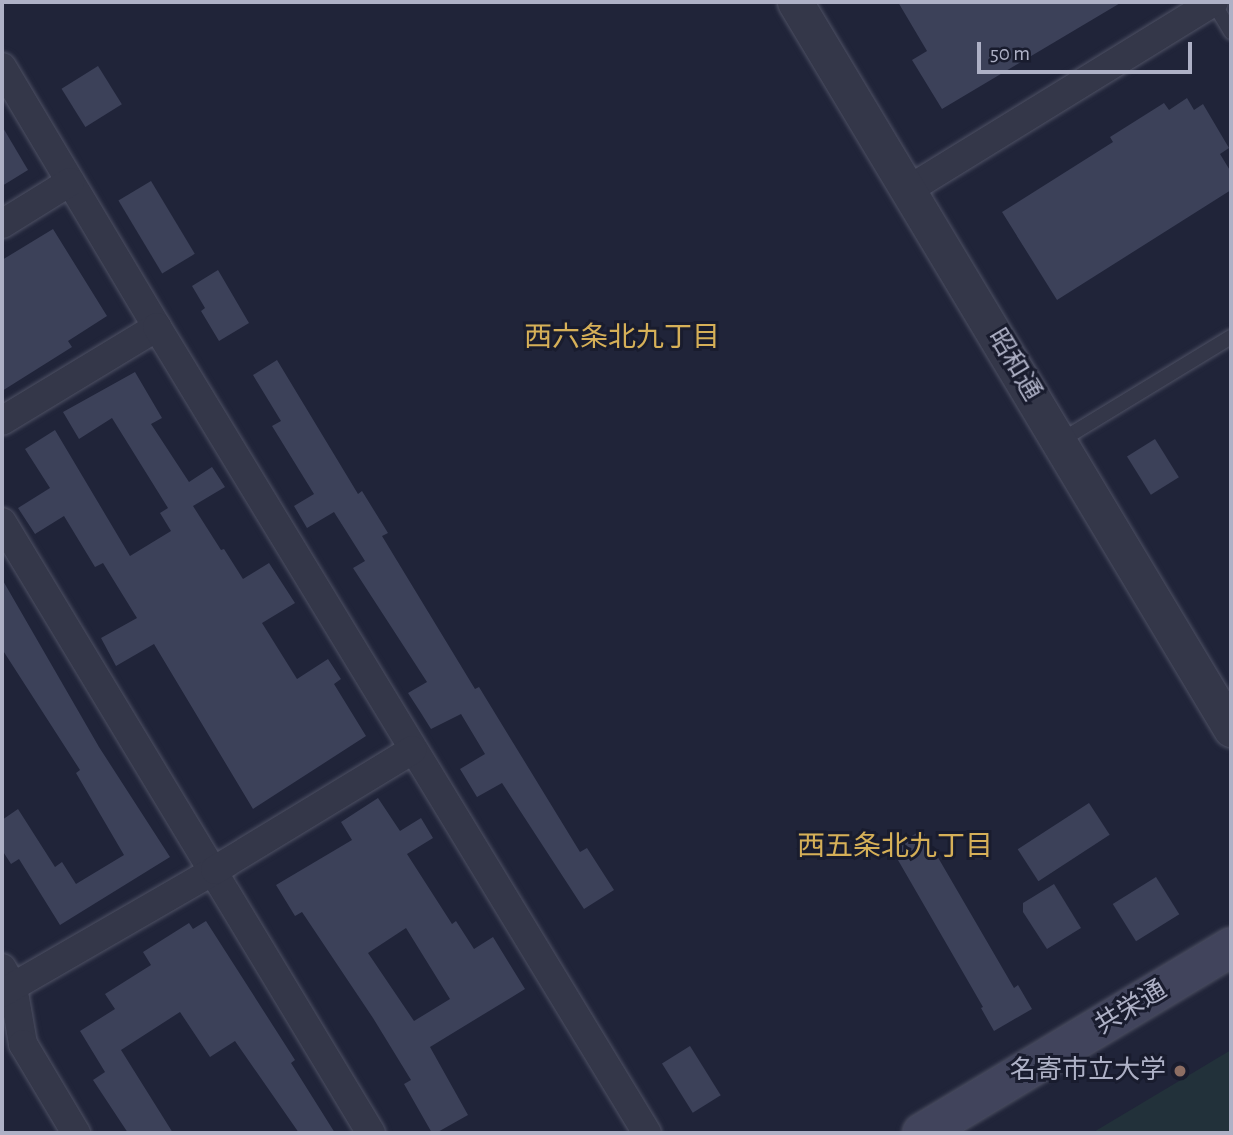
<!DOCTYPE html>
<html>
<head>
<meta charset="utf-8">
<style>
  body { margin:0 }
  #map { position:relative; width:1233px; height:1135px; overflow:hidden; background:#202439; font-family:"Alegreya Sans","Noto Sans JP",sans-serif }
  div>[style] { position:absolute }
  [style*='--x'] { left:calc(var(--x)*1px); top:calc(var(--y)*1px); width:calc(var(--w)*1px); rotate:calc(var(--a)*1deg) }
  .green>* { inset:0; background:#22313a }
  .building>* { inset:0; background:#3c4159; transform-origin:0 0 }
  .roads { filter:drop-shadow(0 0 2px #4e5164) drop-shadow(0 0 2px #4e5164) }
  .service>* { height:14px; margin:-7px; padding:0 7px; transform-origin:7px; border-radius:7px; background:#343749 }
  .minor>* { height:28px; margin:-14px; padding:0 14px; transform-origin:14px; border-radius:14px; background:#343749 }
  .tertiary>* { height:35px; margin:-17.5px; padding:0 17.5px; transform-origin:17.5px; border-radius:17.5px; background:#343749 }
  .secondary>* { height:38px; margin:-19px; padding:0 19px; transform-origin:19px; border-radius:19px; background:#41445c }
  .dots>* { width:19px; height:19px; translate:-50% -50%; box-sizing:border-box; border:4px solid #191c2e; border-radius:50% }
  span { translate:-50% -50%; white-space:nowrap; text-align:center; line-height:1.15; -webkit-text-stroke:6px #191c2e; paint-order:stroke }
  .street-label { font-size:26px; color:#aeb1c6 }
  .poi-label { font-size:26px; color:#aeb1c6 }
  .right { translate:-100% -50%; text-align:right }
  .neighbourhood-label { font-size:28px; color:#d6b058 }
  .frame { position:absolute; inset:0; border:4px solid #aeb1c6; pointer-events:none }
  .scale { position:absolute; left:977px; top:42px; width:215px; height:32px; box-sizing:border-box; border:4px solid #aeb1c6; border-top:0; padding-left:9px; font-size:21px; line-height:24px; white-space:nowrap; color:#aeb1c6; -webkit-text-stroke:5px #191c2e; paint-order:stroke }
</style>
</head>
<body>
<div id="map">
  <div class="green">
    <i style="clip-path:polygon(1231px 1050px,1231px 1133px,1092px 1133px)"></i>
  </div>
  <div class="building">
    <i style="clip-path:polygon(898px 2px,1122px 2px,942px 109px,912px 60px,927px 51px)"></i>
    <i style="left:98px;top:66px;width:45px;height:43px;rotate:58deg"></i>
    <i style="clip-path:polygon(1187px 98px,1194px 110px,1203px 104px,1229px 148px,1220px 154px,1231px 172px,1231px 190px,1057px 300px,1002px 212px,1113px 142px,1110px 137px,1164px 103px,1169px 110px)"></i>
    <i style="clip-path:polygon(2px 126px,28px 170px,2px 186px)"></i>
    <i style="left:151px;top:181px;width:85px;height:38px;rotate:59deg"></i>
    <i style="clip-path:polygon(53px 229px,107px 316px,68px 341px,72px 347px,2px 391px,2px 260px)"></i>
    <i style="clip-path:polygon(218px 270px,249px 323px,219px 341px,201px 311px,205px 308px,192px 286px)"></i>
    <i style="clip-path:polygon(277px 360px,358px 494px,362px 491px,388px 533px,382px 536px,475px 689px,479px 687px,580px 852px,587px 848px,614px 890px,584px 909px,502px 783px,477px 797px,460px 769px,485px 754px,461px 714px,431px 729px,421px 713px,408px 693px,427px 682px,353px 568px,365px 561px,334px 512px,307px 528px,294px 506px,314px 494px,272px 426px,281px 421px,253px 375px)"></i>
    <i style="clip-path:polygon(135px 372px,162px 418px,151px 424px,189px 482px,212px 467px,225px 487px,193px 506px,221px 550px,224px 549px,243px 579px,269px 563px,295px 603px,262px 623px,297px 679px,328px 659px,341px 679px,334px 684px,366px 736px,253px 809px,154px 644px,116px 666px,101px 638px,137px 618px,103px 563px,95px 567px,64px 516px,35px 534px,18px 508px,50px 488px,25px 449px,55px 430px,130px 556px,171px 531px,160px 513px,168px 508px,112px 418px,79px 439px,63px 412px)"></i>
    <i style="left:1155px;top:439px;width:45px;height:33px;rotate:58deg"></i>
    <i style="clip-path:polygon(2px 579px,99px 747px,170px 857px,60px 925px,19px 859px,11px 864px,2px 850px,2px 820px,18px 809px,55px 867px,62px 862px,76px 884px,124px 855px,76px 773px,80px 770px,2px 649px)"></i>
    <i style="clip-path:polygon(evenodd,378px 798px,400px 831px,421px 818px,433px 838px,407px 854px,452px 924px,456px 921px,474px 949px,493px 937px,525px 989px,430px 1047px,468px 1115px,436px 1133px,432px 1133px,404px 1084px,411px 1080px,373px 1018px,302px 912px,295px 916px,276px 885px,352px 840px,341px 822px,378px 798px,406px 928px,450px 999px,414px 1021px,368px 953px,406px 928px)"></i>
    <i style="left:1089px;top:803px;width:38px;height:85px;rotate:57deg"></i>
    <i style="clip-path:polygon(922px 830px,1014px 988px,1018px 985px,1032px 1009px,994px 1031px,981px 1008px,983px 1007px,891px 848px)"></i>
    <i style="left:1156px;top:877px;width:44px;height:51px;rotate:58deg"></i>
    <i style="clip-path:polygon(1054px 884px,1081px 928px,1047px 949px,1023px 912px,1023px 903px)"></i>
    <i style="clip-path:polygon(206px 921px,295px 1060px,291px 1063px,335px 1133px,299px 1133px,235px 1041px,210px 1057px,180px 1012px,121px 1050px,173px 1133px,128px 1133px,93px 1080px,105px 1072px,80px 1031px,115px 1009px,105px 994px,151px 965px,143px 952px,189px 923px,193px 929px)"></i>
    <i style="left:690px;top:1046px;width:58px;height:33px;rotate:58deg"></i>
  </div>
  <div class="roads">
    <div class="service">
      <i style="--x:1213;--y:2;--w:35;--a:59"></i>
      <i style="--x:1060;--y:441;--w:200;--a:-31.3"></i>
    </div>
    <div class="minor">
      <i style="--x:2;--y:67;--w:303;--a:59.2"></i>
      <i style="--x:157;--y:327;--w:181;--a:148.8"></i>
      <i style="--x:908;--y:190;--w:359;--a:-31.6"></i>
      <i style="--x:2;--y:224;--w:80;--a:-31.7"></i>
      <i style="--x:157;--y:327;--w:943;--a:58.7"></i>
      <i style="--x:2;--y:522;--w:714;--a:58.87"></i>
      <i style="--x:2;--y:968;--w:22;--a:60"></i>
      <i style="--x:13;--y:987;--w:58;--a:80"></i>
      <i style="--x:23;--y:1044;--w:104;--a:59.2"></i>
      <i style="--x:2;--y:993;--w:246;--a:-30"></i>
      <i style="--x:215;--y:870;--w:231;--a:-31.3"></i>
    </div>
    <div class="tertiary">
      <i style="--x:795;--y:2;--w:848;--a:59.05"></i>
    </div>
    <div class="secondary">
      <i style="--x:922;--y:1133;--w:361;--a:-31"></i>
    </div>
  </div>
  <div class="dots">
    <i style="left:1180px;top:1071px;background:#8d6e63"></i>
  </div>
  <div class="street-label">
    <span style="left:1014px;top:365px;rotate:59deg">昭和通</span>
    <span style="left:1131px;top:1008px;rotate:-31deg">共栄通</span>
  </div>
  <div class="poi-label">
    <span class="right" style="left:1166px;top:1071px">名寄市立大学</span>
  </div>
  <div class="neighbourhood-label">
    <span style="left:622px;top:338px">西六条北九丁目</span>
    <span style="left:895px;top:847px">西五条北九丁目</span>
  </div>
  <div class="frame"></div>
  <div class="scale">50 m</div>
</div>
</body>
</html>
